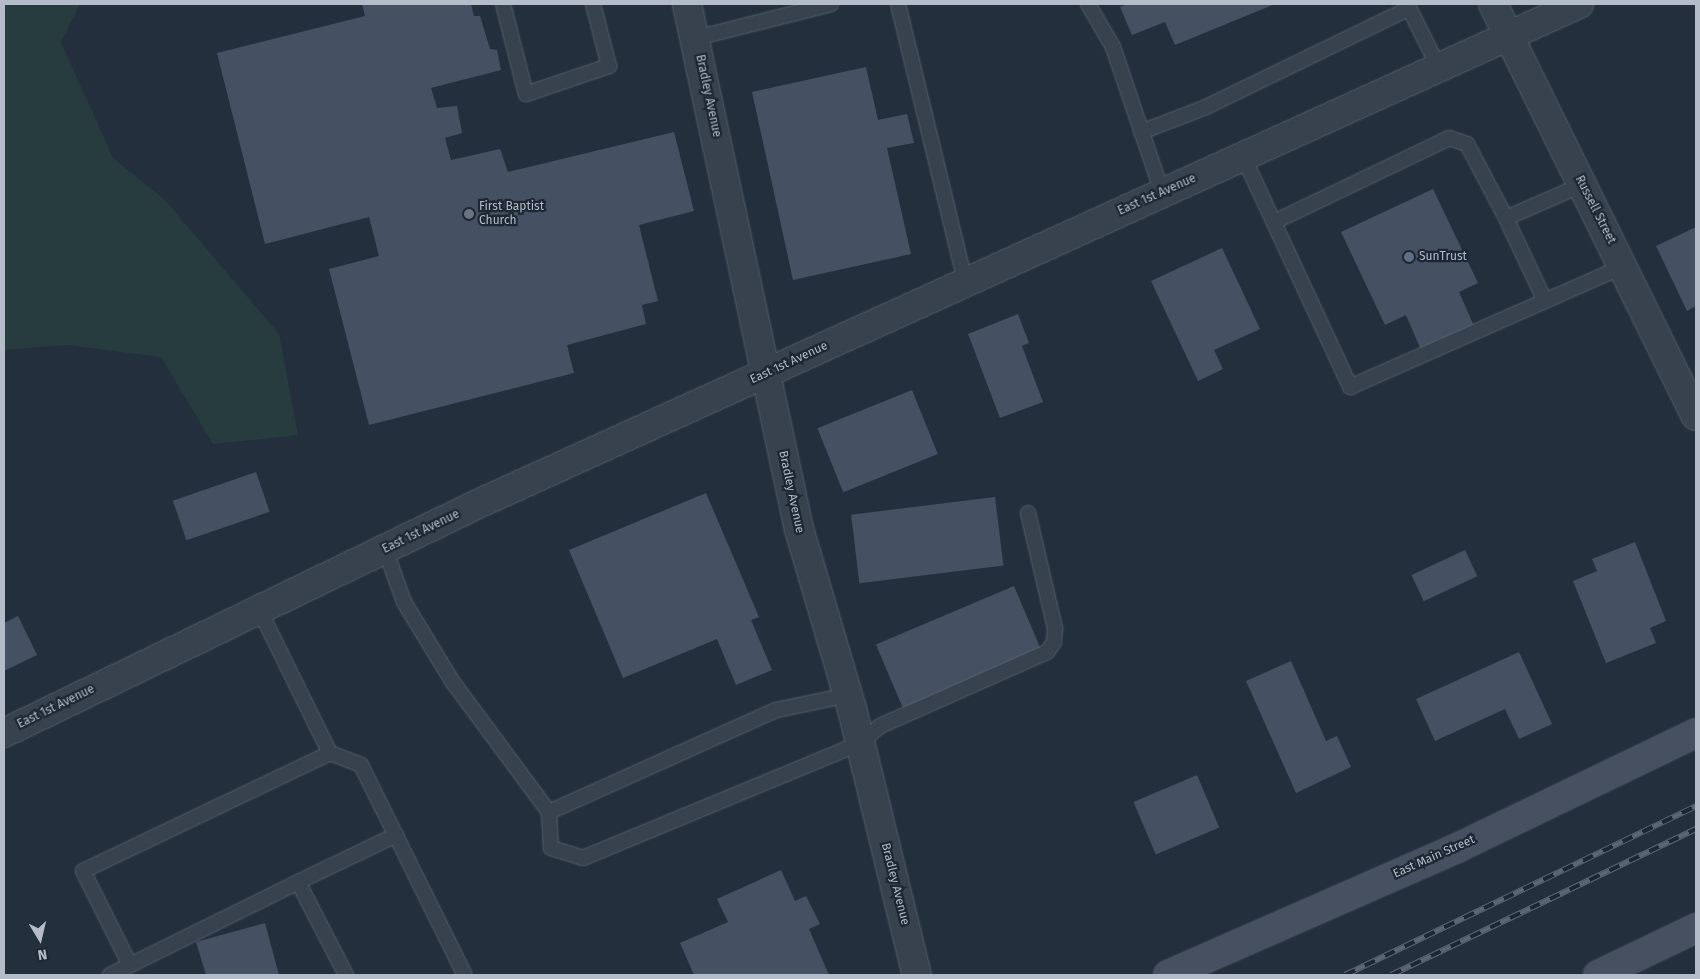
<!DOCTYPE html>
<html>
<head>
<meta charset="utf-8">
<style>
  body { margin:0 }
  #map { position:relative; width:1700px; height:979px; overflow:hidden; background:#242f3e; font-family:"Fira Sans",sans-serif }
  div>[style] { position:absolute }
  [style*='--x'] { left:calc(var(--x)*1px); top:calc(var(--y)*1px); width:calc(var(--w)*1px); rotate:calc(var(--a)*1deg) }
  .green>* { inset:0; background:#263c3f }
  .building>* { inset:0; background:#455162; transform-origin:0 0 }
  .roads { filter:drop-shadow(0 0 1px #565f6c) drop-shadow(0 0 1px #565f6c) }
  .lane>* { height:14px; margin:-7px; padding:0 7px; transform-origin:7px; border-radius:7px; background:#38414e }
  .street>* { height:28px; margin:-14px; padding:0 14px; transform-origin:14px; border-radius:14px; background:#38414e }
  .secondary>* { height:28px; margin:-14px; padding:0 14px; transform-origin:14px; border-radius:14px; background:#465061 }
  .rail>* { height:5.5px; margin-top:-2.75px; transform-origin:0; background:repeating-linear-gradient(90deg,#1d2633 0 11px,#5a6575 0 22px); box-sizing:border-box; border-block:1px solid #5a6575 }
  .dots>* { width:14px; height:14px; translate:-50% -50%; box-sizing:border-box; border:2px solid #1d2633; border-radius:50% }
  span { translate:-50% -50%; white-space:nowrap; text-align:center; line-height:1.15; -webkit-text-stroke:4.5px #1d2633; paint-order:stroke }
  .street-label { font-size:12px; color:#b4bcc9 }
  .poi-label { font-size:12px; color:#b4bcc9 }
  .left { translate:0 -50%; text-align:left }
  .frame { position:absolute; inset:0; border:5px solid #b4bcc9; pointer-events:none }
  .north { position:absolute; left:15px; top:914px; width:50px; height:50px; -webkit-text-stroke:4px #1d2633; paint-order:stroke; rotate:171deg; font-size:14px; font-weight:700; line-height:20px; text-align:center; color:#b4bcc9 }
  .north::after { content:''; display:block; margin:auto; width:18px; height:22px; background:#b4bcc9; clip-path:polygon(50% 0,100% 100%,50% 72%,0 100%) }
</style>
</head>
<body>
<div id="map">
  <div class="green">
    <i style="clip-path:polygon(4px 4px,80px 4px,61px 42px,113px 158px,165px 200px,279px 334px,298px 435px,213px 444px,161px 357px,67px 345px,4px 350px)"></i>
  </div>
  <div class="building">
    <i style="clip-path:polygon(362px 4px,471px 4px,474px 16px,480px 16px,490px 49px,497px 50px,501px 70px,431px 88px,437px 108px,457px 106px,462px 133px,445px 138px,451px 160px,500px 149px,508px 172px,674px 132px,694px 211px,639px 225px,658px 301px,642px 305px,646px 324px,567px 345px,574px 373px,369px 425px,329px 269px,379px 256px,369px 217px,265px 244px,217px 53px,365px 16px)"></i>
    <i style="clip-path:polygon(1127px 4px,1275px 4px,1175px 45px,1165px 22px,1132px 35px,1120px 7px)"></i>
    <i style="clip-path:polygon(866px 67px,878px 120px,907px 114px,914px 143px,887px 148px,911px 254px,793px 280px,752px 92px)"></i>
    <i style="clip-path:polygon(1433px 189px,1478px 283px,1459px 292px,1474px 326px,1421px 350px,1406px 315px,1385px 325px,1341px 232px)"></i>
    <i style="clip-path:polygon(1696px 227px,1696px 306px,1687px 311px,1656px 246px)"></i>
    <i style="clip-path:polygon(1222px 248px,1260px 329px,1214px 350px,1223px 369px,1198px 381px,1151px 281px)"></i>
    <i style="clip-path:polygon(1018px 314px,1029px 343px,1022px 346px,1043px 402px,1000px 418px,968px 334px)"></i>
    <i style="left:912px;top:390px;width:69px;height:102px;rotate:68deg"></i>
    <i style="left:256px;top:472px;width:42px;height:88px;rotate:71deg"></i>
    <i style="clip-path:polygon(706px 493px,759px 617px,751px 620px,772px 670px,736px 685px,717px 639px,623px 678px,569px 550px)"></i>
    <i style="left:995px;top:497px;width:69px;height:145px;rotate:83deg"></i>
    <i style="clip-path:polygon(1635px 542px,1666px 621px,1650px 628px,1656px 643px,1606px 663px,1573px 581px,1597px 571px,1592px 559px)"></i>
    <i style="left:1465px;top:550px;width:29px;height:59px;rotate:65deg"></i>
    <i style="left:1014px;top:586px;width:69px;height:150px;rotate:67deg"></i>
    <i style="clip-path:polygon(18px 616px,37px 655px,4px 671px,4px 623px)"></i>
    <i style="clip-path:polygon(1519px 652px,1552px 724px,1519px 739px,1505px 709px,1435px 741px,1416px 699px)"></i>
    <i style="clip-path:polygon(1291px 661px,1326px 741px,1337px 736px,1351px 767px,1296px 793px,1246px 681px)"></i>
    <i style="left:1197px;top:775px;width:57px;height:69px;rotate:67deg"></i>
    <i style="clip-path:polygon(781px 870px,795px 901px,806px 896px,820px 924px,809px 929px,829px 975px,694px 975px,680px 943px,728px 922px,717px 899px)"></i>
    <i style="clip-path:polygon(265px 923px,279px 975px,206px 975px,196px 942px)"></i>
  </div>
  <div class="roads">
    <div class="lane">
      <i style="--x:503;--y:4;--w:93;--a:75.7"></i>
      <i style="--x:526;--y:94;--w:88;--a:-18.6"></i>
      <i style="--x:609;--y:66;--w:64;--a:-104.5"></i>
      <i style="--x:898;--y:4;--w:285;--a:76.4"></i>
      <i style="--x:1088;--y:4;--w:50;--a:59.8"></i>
      <i style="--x:1113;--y:47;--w:153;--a:71.3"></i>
      <i style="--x:1407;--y:4;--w:72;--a:63.4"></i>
      <i style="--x:696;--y:38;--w:139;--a:-14.1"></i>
      <i style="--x:1141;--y:132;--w:70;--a:-21"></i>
      <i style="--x:1206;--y:107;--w:225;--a:-25.9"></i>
      <i style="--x:1243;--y:156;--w:255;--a:65.1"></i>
      <i style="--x:1350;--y:387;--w:300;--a:-23.8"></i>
      <i style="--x:1274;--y:222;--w:194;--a:-25.6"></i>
      <i style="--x:1449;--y:138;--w:19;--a:18"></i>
      <i style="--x:1467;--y:144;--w:84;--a:62.2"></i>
      <i style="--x:1545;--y:301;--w:92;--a:-115.2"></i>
      <i style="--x:1506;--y:218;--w:83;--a:-23.5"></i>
      <i style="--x:385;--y:549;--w:56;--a:70.3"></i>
      <i style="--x:404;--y:602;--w:92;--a:58.7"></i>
      <i style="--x:452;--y:681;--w:163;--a:53.5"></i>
      <i style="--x:259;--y:609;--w:161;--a:63.8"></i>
      <i style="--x:330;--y:753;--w:33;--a:21"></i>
      <i style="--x:361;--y:765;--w:234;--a:63.7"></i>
      <i style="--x:848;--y:695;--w:74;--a:168.2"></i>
      <i style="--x:776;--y:710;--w:249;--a:155.8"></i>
      <i style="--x:549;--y:812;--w:36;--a:87"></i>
      <i style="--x:551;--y:848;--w:34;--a:17"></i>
      <i style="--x:583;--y:858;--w:300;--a:-22.5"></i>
      <i style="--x:860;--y:743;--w:26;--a:-40"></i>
      <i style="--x:880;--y:726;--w:183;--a:-23.9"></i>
      <i style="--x:1047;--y:652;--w:12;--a:-55"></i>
      <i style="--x:1054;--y:642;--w:14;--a:-86"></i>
      <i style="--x:1055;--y:628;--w:118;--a:-103.2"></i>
      <i style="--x:298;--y:882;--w:109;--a:-25.6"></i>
      <i style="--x:130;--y:965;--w:105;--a:-116.6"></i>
      <i style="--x:83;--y:871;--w:274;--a:-25.5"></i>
      <i style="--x:110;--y:975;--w:210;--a:-26.3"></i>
      <i style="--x:298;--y:882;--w:105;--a:62.7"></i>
    </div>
    <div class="street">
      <i style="--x:687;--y:4;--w:537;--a:77.96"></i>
      <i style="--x:799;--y:529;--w:188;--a:73.6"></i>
      <i style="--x:852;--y:709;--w:274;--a:76.3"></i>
      <i style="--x:1493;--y:4;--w:459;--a:63.8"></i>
      <i style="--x:4;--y:733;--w:529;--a:-25.79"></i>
      <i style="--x:480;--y:503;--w:1207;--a:-24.42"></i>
    </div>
    <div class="secondary">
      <i style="--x:1168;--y:975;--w:316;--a:-23.7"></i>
      <i style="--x:1457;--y:848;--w:265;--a:-25.7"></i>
      <i style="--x:1598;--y:975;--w:109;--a:-25.6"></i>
    </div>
  </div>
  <div class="rail">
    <i style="--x:1345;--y:975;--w:390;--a:-25.7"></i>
    <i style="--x:1391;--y:975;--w:338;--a:-25.6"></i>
  </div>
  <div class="dots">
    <i style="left:469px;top:214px;background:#6b7280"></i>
    <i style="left:1409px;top:257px;background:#5c6f8a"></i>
  </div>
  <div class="street-label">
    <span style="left:708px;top:96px;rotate:78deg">Bradley Avenue</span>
    <span style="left:1157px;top:195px;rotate:-24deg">East 1st Avenue</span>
    <span style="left:1595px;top:210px;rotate:63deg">Russell Street</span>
    <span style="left:789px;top:363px;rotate:-25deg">East 1st Avenue</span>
    <span style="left:791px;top:492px;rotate:78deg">Bradley Avenue</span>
    <span style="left:421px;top:532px;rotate:-26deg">East 1st Avenue</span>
    <span style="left:56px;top:707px;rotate:-26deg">East 1st Avenue</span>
    <span style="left:1434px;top:857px;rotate:-24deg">East Main Street</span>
    <span style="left:895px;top:884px;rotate:76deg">Bradley Avenue</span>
  </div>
  <div class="poi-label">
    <span class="left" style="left:479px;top:214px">First Baptist<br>Church</span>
    <span class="left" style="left:1419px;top:257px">SunTrust</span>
  </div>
  <div class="frame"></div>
  <div class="north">N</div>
</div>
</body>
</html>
